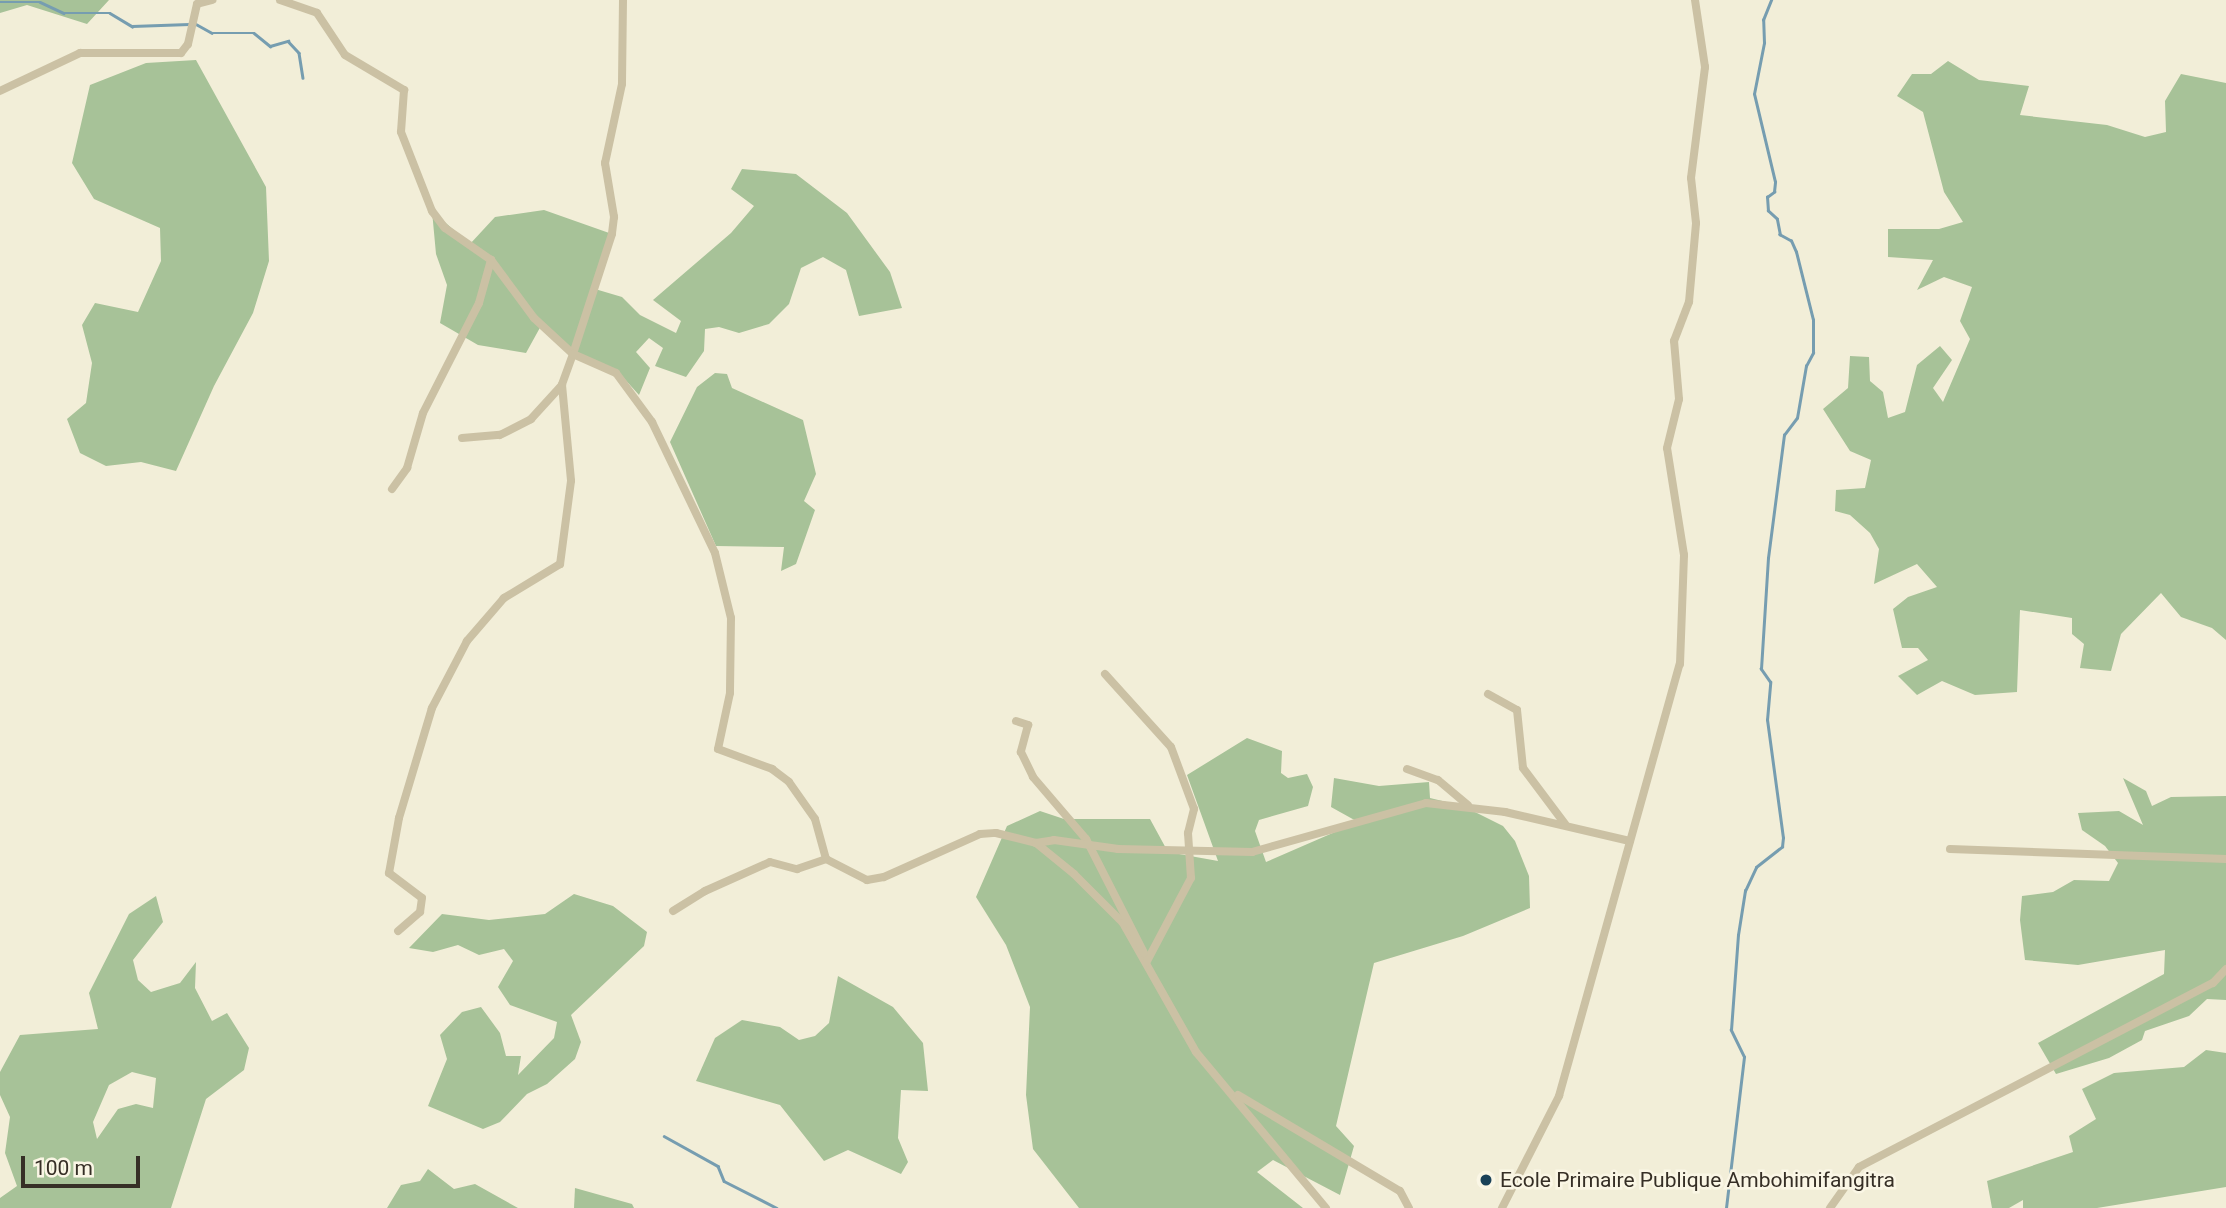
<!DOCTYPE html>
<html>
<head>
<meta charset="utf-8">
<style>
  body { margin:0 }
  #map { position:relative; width:2226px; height:1208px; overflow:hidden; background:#f2eed8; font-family:Roboto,sans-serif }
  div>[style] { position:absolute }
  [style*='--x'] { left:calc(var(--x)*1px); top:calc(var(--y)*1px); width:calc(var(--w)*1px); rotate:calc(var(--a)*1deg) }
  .green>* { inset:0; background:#a7c298 }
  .stream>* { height:2.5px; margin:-1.25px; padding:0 1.25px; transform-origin:1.25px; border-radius:1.25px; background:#769db0 }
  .street>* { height:8px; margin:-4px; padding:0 4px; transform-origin:4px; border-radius:4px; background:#cbc1a4 }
  .dots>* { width:19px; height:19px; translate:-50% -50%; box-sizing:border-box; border:4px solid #faf6e5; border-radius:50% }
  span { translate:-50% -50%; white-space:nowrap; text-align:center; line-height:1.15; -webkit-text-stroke:5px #faf6e5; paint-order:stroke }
  .poi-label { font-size:21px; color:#362f26 }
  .left { translate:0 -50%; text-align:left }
  .scale { position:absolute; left:21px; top:1156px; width:119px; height:32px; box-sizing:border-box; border:4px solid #362f26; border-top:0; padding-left:9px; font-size:21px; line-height:24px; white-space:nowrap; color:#362f26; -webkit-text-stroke:5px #faf6e5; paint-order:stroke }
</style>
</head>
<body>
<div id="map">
  <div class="green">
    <i style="clip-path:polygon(0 0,109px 0,87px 24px,27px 5px,0 13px)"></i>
    <i style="clip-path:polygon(196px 60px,266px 187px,269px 261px,253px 313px,214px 386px,176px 471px,141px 462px,106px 466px,80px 453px,67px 419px,86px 403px,92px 363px,82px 325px,95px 303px,138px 312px,161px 261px,160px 228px,94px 199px,72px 163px,90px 85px,146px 63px)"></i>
    <i style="clip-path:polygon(1948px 61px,1979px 80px,2029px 86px,2020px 115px,2107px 125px,2145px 137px,2166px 132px,2165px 101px,2181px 74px,2226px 83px,2226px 640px,2212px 628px,2181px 617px,2161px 593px,2121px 634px,2111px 671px,2080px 668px,2084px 644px,2072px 634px,2072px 618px,2020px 610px,2017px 692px,1975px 695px,1942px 681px,1917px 695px,1898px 676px,1928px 660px,1918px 648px,1902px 648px,1893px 609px,1908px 597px,1937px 587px,1917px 564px,1874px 584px,1879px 549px,1870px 533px,1850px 515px,1835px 511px,1836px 490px,1865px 488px,1871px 460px,1850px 451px,1823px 409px,1848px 388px,1850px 356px,1869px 357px,1870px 381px,1883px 392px,1888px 418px,1905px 412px,1917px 365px,1940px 346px,1952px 360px,1933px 388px,1943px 402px,1970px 339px,1960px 321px,1972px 287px,1944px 277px,1917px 290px,1933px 260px,1888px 257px,1888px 229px,1939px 229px,1963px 222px,1944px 192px,1923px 112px,1897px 96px,1912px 74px,1931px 74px)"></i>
    <i style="clip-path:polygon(742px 169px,796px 174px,847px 213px,890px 272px,902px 308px,859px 316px,846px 270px,823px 257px,801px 268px,789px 304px,769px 324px,739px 333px,719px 327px,705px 329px,704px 351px,686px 377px,655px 366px,663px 348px,649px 338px,636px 352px,650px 368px,639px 395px,621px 375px,583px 359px,542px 324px,526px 353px,478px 345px,440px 323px,447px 285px,436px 254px,432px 211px,470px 244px,495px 217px,544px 210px,612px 234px,595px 289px,622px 297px,640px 315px,676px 333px,681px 321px,653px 300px,731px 233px,754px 206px,731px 189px)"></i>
    <i style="clip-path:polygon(715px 373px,727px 374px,732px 388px,803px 420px,816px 474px,804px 501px,815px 510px,796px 564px,781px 571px,784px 547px,716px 546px,670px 442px,697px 387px)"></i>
    <i style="clip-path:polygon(1247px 738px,1282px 751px,1281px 773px,1288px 778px,1307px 774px,1313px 787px,1308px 806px,1259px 820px,1255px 831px,1266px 862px,1358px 822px,1331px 807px,1334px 778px,1379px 786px,1429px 782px,1430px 798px,1463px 806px,1503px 826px,1515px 841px,1529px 876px,1530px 908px,1463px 936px,1374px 963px,1336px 1126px,1354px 1146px,1340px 1195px,1273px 1160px,1257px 1172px,1303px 1208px,1079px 1208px,1033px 1149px,1026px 1095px,1030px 1007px,1006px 945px,976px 897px,1007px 826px,1040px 811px,1064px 819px,1150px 819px,1168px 852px,1218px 861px,1187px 775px)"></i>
    <i style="clip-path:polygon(2123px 778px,2146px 791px,2152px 806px,2171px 797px,2226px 796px,2226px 1000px,2207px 999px,2189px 1016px,2145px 1031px,2142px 1040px,2109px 1058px,2056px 1074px,2038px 1043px,2164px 974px,2165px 950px,2078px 965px,2025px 960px,2020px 920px,2022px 896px,2053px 892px,2074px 880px,2109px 881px,2118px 863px,2105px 846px,2082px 830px,2078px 813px,2119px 811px,2143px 825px)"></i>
    <i style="clip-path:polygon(574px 894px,613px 906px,647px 932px,644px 946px,571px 1015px,581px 1042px,575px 1059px,547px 1084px,527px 1094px,500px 1122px,483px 1129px,428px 1106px,447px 1059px,440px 1035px,462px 1012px,481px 1007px,500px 1033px,506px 1056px,521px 1056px,518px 1075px,554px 1038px,557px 1022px,510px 1005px,498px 987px,513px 961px,504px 949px,479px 955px,458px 945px,433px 952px,409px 948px,442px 914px,489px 920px,545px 914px)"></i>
    <i style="clip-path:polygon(evenodd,156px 896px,163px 922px,133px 960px,138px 980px,151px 992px,180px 983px,196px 962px,195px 988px,212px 1021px,227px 1013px,249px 1048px,244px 1070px,206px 1099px,171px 1208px,0 1208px,0 1198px,17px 1186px,5px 1153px,10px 1117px,0 1095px,0 1072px,20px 1035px,98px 1029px,89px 993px,129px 914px,156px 896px,132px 1072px,156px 1078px,153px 1108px,136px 1104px,118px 1109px,97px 1139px,93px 1122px,109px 1085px,132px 1072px)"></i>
    <i style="clip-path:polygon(838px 976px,893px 1007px,923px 1043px,928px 1091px,901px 1090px,898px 1138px,908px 1162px,901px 1174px,848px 1150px,824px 1161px,780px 1105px,696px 1081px,715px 1038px,742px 1020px,780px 1027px,799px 1040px,815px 1036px,829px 1023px)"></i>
    <i style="clip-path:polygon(2206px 1050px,2226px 1053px,2226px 1187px,2097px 1208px,2023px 1208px,2023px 1200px,2009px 1208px,1992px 1208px,1987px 1181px,2073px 1152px,2069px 1136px,2096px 1119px,2082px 1089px,2114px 1073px,2184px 1067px)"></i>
    <i style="clip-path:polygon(428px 1169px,454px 1189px,475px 1184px,518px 1208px,387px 1208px,401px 1185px,420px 1181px)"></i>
    <i style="clip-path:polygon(575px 1188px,632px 1204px,634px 1208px,574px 1208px)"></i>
  </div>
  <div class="stream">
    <i style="--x:0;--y:2;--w:40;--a:0"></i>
    <i style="--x:40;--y:2;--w:26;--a:25"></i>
    <i style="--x:64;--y:13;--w:46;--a:0"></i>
    <i style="--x:110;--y:13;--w:26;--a:31"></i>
    <i style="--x:132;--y:26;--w:57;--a:-2"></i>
    <i style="--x:196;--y:24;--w:18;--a:29"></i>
    <i style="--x:212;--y:33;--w:42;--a:0"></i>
    <i style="--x:254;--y:33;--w:21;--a:39"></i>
    <i style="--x:270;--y:46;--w:19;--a:-16"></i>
    <i style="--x:288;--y:41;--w:16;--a:47"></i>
    <i style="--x:299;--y:53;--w:25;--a:81"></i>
    <i style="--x:664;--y:1136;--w:62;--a:29.1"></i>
    <i style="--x:718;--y:1166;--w:16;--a:68"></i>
    <i style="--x:724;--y:1181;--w:59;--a:27"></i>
    <i style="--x:1726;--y:1208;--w:152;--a:-83.2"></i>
    <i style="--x:1744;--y:1057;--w:30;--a:-116"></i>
    <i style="--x:1731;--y:1030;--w:95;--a:-85.8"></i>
    <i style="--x:1738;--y:935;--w:45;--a:-81"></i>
    <i style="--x:1745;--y:891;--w:26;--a:-65"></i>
    <i style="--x:1756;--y:867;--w:33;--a:-38"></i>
    <i style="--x:1782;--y:847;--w:9;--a:-84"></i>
    <i style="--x:1783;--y:838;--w:119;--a:-97.7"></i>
    <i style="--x:1767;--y:720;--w:38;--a:-85"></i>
    <i style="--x:1770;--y:682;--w:16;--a:-125"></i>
    <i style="--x:1761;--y:669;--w:111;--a:-86.4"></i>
    <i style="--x:1768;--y:558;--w:124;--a:-82.6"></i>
    <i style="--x:1784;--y:435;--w:21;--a:-53"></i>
    <i style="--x:1797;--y:418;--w:53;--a:-80.2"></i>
    <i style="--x:1806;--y:366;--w:15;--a:-62"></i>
    <i style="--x:1813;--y:353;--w:33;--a:-90"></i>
    <i style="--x:1813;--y:320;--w:70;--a:-104"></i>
    <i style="--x:1796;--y:252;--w:12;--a:-114"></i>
    <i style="--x:1791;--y:241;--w:13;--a:-151"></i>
    <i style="--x:1780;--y:235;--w:16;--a:-101"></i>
    <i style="--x:1777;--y:219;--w:12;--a:-138"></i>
    <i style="--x:1768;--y:211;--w:14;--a:-94"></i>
    <i style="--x:1767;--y:197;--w:9;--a:-36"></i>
    <i style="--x:1774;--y:192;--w:10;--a:-84"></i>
    <i style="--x:1775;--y:182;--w:90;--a:-103.4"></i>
    <i style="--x:1754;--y:94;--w:52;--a:-78.9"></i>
    <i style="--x:1764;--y:43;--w:23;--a:-92"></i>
    <i style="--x:1763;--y:20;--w:22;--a:-68"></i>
  </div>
  <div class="street">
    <i style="--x:280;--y:0;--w:39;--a:19"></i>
    <i style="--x:317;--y:13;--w:50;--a:56.3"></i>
    <i style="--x:345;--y:55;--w:69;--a:30.7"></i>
    <i style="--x:404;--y:90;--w:42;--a:94.1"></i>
    <i style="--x:401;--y:132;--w:85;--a:68.6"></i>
    <i style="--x:432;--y:211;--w:21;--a:53"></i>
    <i style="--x:445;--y:228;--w:56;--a:34.8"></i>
    <i style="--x:491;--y:260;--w:72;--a:53.4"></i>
    <i style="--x:534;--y:318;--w:53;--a:42.7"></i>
    <i style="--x:573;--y:354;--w:33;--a:110"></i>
    <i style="--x:562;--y:385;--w:96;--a:84.6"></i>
    <i style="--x:571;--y:481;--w:84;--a:97.5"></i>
    <i style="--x:560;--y:564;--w:66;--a:148.7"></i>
    <i style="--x:504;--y:598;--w:57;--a:130.7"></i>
    <i style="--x:467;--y:641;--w:76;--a:117.6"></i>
    <i style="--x:432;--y:708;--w:115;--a:106.7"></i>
    <i style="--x:399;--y:818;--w:56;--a:100.3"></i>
    <i style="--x:389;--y:873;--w:41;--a:37.1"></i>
    <i style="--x:422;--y:898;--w:14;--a:98"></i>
    <i style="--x:420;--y:912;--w:29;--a:139"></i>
    <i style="--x:623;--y:0;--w:84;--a:90.7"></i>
    <i style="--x:622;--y:84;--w:81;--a:102.1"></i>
    <i style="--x:605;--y:163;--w:55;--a:80.5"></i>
    <i style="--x:614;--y:217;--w:17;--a:97"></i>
    <i style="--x:612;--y:234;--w:126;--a:108"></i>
    <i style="--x:573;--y:354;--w:47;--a:23.8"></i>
    <i style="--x:616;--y:373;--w:61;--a:53.7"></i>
    <i style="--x:652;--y:422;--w:145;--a:64.3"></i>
    <i style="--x:715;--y:553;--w:67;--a:76.2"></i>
    <i style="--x:731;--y:618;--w:75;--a:90.8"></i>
    <i style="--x:730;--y:693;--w:57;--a:102.1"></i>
    <i style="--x:718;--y:749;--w:58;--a:20.3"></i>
    <i style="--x:772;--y:769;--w:21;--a:37"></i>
    <i style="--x:789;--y:782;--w:45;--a:54.9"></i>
    <i style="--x:815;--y:819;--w:41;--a:74.6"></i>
    <i style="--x:826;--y:859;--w:46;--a:27.1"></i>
    <i style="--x:867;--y:880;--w:17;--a:-10"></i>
    <i style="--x:884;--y:877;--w:105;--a:-24.1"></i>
    <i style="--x:980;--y:834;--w:16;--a:-4"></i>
    <i style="--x:996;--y:833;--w:41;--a:14"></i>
    <i style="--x:1036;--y:843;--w:49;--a:39.2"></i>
    <i style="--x:1074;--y:874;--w:69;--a:45"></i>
    <i style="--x:1123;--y:923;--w:148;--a:60.5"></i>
    <i style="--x:1196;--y:1052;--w:203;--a:50.2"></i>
    <i style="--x:0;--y:91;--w:89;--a:-25.4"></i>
    <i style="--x:80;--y:53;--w:101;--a:0"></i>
    <i style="--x:181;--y:53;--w:11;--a:-52"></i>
    <i style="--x:188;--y:44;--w:41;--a:-77.3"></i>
    <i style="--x:197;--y:4;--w:16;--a:-15"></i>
    <i style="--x:462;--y:438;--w:38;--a:-5"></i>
    <i style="--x:500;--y:435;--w:35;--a:-27"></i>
    <i style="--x:531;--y:419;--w:46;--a:-47.6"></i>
    <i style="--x:392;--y:489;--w:26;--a:-54"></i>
    <i style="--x:407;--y:468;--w:57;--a:-73.8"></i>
    <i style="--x:423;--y:413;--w:123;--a:-63"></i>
    <i style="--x:479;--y:303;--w:45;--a:-74.4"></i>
    <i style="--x:1105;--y:674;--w:98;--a:47.9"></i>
    <i style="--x:1171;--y:747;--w:66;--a:69.6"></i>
    <i style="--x:1194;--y:809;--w:25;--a:104"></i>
    <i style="--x:1188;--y:833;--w:45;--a:86.2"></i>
    <i style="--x:1191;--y:878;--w:96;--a:117.9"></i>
    <i style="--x:1488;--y:694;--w:33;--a:29"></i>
    <i style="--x:1517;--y:710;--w:58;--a:84.1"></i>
    <i style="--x:1523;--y:768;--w:70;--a:53.1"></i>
    <i style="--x:1016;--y:721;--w:13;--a:18"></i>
    <i style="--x:1028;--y:725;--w:28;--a:105"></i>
    <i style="--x:1021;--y:752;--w:28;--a:64"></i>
    <i style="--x:1033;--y:777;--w:82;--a:49.5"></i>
    <i style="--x:1086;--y:839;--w:128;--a:63"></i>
    <i style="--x:1407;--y:769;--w:33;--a:20"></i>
    <i style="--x:1438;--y:780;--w:39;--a:40"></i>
    <i style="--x:1036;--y:843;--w:18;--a:-9"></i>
    <i style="--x:1054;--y:840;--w:65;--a:8"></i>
    <i style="--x:1118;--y:849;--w:134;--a:1.3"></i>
    <i style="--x:1252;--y:852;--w:181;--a:-15.7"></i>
    <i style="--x:1426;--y:803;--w:80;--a:6.5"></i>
    <i style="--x:1505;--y:812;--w:128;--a:13.1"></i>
    <i style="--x:1950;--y:849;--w:276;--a:2.1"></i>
    <i style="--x:673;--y:911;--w:38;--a:-32"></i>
    <i style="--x:705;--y:891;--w:71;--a:-24"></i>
    <i style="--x:770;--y:862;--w:28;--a:15"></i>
    <i style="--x:797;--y:869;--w:31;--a:-19"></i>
    <i style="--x:1238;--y:1095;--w:188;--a:30.7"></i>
    <i style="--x:1400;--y:1191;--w:19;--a:62"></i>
    <i style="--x:1502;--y:1208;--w:126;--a:-63"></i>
    <i style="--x:1559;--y:1096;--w:449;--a:-74.4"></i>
    <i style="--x:1680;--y:664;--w:109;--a:-87.9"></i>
    <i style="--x:1684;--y:555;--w:108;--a:-99"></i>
    <i style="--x:1667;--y:448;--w:50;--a:-76.2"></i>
    <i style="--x:1679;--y:399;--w:58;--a:-94.9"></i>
    <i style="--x:1674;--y:341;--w:42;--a:-69"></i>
    <i style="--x:1689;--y:302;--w:79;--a:-84.9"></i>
    <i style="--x:1696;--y:223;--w:45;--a:-96.3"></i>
    <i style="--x:1691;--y:178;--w:112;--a:-82.8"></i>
    <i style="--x:1705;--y:67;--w:68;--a:-98.5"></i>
    <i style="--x:1830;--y:1208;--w:50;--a:-54.7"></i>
    <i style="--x:1859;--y:1167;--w:399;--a:-27.5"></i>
    <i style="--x:2213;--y:983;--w:19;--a:-47"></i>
  </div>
  <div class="dots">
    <i style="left:1486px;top:1180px;background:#1a4259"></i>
  </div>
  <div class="poi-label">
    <span class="left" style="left:1500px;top:1180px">Ecole Primaire Publique Ambohimifangitra</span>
  </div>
  <div class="scale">100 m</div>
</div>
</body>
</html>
